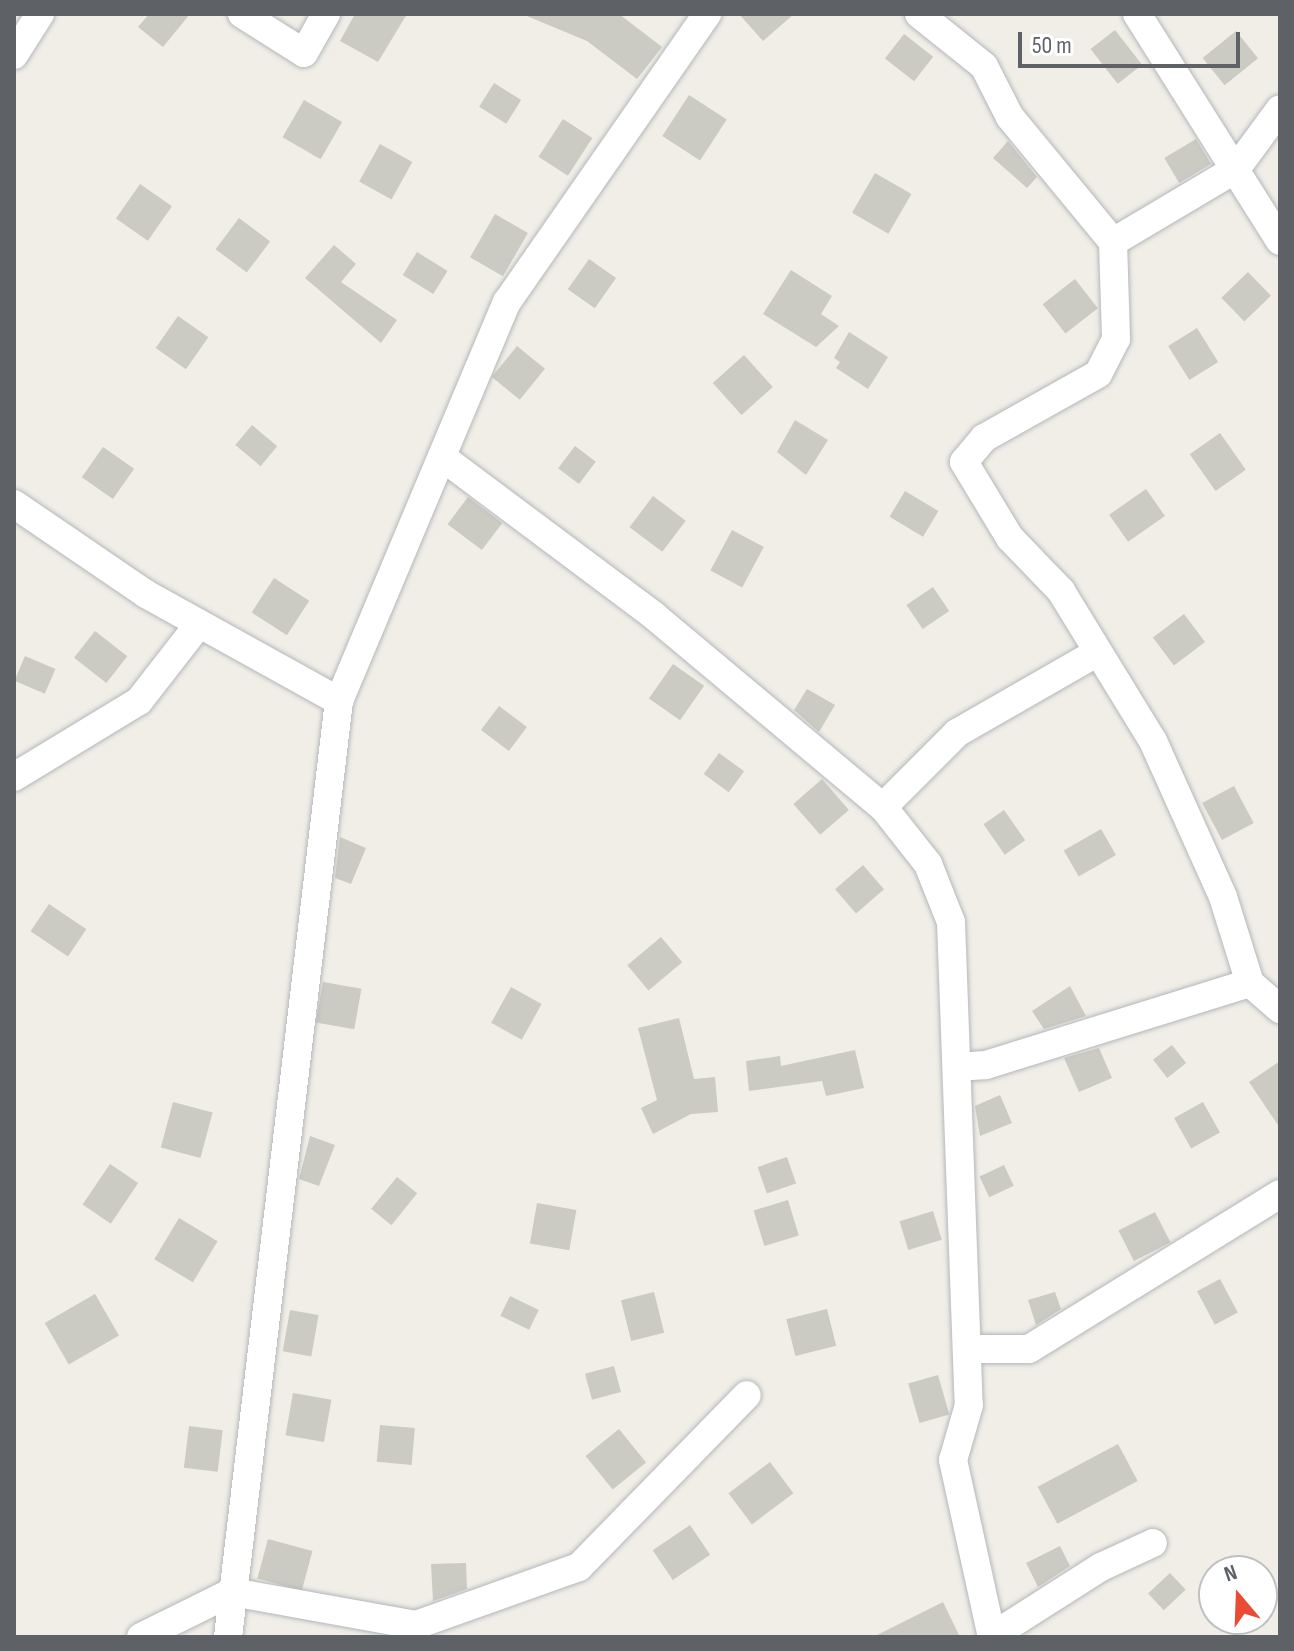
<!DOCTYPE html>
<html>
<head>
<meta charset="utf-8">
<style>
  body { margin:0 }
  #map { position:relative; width:1294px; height:1651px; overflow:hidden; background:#f0eee7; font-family:"Sofia Sans Condensed",sans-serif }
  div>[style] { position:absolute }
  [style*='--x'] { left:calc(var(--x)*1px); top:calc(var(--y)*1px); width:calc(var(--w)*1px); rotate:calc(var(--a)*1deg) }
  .building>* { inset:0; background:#cbcac3; transform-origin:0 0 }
  .roads { filter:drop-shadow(0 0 2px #b4b7bb) drop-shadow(0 0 2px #b4b7bb) }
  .minor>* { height:28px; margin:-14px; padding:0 14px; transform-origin:14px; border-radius:14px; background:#fff }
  span { translate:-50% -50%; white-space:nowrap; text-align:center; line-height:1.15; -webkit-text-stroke:7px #fff; paint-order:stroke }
  .frame { position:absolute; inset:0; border:16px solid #5e6267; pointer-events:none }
  .north { position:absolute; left:1198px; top:1555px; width:80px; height:80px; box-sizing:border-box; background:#fff; border:2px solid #bfc0c2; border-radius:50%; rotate:341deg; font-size:22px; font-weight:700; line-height:32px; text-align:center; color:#5e6267 }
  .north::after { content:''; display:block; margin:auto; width:28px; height:36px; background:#e94b34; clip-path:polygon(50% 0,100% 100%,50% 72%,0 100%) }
  .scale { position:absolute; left:1018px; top:32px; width:222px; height:36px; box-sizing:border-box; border:4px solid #5e6267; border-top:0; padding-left:10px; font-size:24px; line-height:28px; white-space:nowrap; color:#5e6267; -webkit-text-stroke:6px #fff; paint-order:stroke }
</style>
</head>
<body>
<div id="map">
  <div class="building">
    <i style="clip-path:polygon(149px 14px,190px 14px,163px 47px,138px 27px)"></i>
    <i style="clip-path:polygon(355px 14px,407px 14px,378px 62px,340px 41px)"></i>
    <i style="clip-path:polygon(522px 14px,619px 14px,662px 47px,637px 79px,587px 41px)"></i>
    <i style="clip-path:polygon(739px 14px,794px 14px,763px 41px)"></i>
    <i style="left:1115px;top:30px;width:44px;height:31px;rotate:52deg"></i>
    <i style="left:1236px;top:31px;width:35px;height:43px;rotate:51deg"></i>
    <i style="left:904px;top:34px;width:37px;height:31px;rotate:38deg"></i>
    <i style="left:494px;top:83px;width:32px;height:28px;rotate:32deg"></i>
    <i style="left:689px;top:95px;width:45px;height:49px;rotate:33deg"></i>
    <i style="left:304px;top:100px;width:44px;height:43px;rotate:30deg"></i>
    <i style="left:563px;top:119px;width:35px;height:45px;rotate:33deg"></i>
    <i style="left:1196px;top:139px;width:29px;height:37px;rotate:59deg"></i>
    <i style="clip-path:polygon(1008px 141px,1037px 177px,1027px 188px,993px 158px)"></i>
    <i style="left:380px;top:144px;width:37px;height:43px;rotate:29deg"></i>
    <i style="left:875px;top:173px;width:42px;height:46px;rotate:30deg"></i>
    <i style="left:140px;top:184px;width:39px;height:42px;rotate:35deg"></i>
    <i style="left:495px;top:214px;width:38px;height:50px;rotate:30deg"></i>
    <i style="left:239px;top:218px;width:39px;height:39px;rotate:37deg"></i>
    <i style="clip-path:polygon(334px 245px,356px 264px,341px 282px,397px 320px,381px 343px,305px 278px)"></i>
    <i style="left:417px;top:252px;width:36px;height:27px;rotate:32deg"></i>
    <i style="left:589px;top:259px;width:33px;height:37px;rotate:35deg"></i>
    <i style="clip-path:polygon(791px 270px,832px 296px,821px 314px,839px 326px,816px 347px,763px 314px)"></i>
    <i style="left:1248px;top:272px;width:33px;height:37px;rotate:46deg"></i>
    <i style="left:1075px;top:279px;width:37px;height:41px;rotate:52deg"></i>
    <i style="left:178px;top:316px;width:37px;height:39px;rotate:35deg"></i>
    <i style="left:1197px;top:328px;width:40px;height:34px;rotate:58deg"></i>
    <i style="clip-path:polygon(849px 332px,888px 357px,868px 389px,836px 368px,840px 362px,834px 358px)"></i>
    <i style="left:517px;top:346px;width:36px;height:40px;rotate:39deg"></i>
    <i style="left:744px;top:355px;width:43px;height:42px;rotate:48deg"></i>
    <i style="clip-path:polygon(795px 420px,828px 440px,806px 475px,777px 452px)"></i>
    <i style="left:252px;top:425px;width:33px;height:26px;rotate:40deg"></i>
    <i style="left:1220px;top:433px;width:45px;height:37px;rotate:55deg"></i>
    <i style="left:575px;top:446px;width:26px;height:28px;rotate:37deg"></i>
    <i style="left:103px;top:447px;width:38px;height:37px;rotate:35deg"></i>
    <i style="left:1146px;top:489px;width:33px;height:45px;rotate:55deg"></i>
    <i style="left:905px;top:491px;width:39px;height:30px;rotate:31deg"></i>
    <i style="left:653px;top:496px;width:41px;height:39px;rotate:37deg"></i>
    <i style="left:468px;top:497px;width:43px;height:34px;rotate:37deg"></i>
    <i style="left:732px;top:530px;width:36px;height:46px;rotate:28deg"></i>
    <i style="left:274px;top:578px;width:42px;height:41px;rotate:33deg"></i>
    <i style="left:933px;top:587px;width:29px;height:32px;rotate:56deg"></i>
    <i style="left:1184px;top:614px;width:35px;height:39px;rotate:53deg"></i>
    <i style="left:95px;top:631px;width:41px;height:34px;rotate:38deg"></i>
    <i style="left:25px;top:656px;width:33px;height:27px;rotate:23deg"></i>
    <i style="left:673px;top:664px;width:38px;height:42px;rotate:35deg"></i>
    <i style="clip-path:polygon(807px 689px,835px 705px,819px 732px,794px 710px)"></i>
    <i style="left:499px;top:706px;width:35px;height:30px;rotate:37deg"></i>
    <i style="left:719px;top:753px;width:31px;height:26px;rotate:36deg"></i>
    <i style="left:822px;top:779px;width:41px;height:38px;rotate:49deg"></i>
    <i style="left:1234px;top:786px;width:42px;height:36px;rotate:62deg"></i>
    <i style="left:1004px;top:810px;width:37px;height:25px;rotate:55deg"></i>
    <i style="left:1101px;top:829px;width:30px;height:43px;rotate:60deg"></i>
    <i style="clip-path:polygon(340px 837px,366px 848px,351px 884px,335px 878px)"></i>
    <i style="left:863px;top:865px;width:32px;height:37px;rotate:49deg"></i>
    <i style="left:49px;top:904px;width:45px;height:33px;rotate:34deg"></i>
    <i style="left:661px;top:937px;width:33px;height:44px;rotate:50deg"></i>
    <i style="left:323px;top:982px;width:39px;height:41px;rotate:10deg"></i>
    <i style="clip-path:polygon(1070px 986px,1086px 1016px,1044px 1029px,1032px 1011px)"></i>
    <i style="left:511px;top:987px;width:35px;height:41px;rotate:29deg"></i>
    <i style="clip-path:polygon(679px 1018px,694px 1079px,715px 1077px,718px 1112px,691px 1114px,653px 1134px,641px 1108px,657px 1100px,638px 1028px)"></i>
    <i style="left:1172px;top:1045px;width:23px;height:24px;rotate:52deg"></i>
    <i style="clip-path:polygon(1099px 1048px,1112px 1078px,1079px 1092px,1064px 1058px)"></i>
    <i style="clip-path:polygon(855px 1050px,864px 1088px,826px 1096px,822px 1081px,749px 1091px,746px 1061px,780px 1056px,781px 1066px)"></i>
    <i style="clip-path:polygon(1280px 1061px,1280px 1128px,1249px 1082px)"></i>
    <i style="clip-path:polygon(1000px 1095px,1012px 1123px,980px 1136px,975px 1106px)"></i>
    <i style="left:173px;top:1102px;width:41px;height:47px;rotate:15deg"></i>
    <i style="left:1203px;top:1102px;width:35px;height:33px;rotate:61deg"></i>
    <i style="clip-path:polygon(310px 1136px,335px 1145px,319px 1186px,299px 1179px)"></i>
    <i style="left:787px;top:1157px;width:28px;height:31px;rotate:71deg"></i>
    <i style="left:110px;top:1164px;width:34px;height:49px;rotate:34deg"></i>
    <i style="left:1004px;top:1165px;width:23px;height:27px;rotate:65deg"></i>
    <i style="left:397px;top:1177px;width:26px;height:41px;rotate:39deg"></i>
    <i style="left:788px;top:1200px;width:37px;height:36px;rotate:73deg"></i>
    <i style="left:537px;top:1203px;width:40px;height:41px;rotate:10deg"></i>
    <i style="left:933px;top:1211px;width:30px;height:35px;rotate:73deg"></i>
    <i style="left:1155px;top:1212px;width:34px;height:41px;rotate:63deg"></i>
    <i style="left:179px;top:1218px;width:45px;height:48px;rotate:31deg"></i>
    <i style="left:1220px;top:1279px;width:38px;height:26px;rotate:62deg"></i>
    <i style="left:654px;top:1292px;width:42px;height:34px;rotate:76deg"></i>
    <i style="clip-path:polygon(1055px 1292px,1061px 1309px,1036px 1325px,1028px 1300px)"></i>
    <i style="left:95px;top:1294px;width:48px;height:58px;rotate:60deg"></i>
    <i style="left:510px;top:1296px;width:32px;height:22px;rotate:26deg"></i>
    <i style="left:827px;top:1309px;width:38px;height:42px;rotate:76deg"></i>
    <i style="left:290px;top:1310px;width:29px;height:42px;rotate:10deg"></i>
    <i style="left:614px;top:1366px;width:27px;height:30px;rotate:75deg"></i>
    <i style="left:938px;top:1375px;width:41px;height:31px;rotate:74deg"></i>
    <i style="left:293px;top:1393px;width:39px;height:43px;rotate:10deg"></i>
    <i style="left:380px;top:1425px;width:35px;height:37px;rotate:5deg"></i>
    <i style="left:189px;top:1426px;width:34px;height:42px;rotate:7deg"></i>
    <i style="left:619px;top:1429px;width:43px;height:43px;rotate:51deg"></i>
    <i style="left:1118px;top:1444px;width:42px;height:91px;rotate:62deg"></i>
    <i style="left:770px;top:1462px;width:39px;height:52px;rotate:53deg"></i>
    <i style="left:690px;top:1525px;width:36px;height:45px;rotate:56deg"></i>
    <i style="left:268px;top:1539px;width:46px;height:41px;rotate:15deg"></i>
    <i style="clip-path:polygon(1060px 1546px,1070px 1566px,1038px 1587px,1026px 1563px)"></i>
    <i style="clip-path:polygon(466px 1563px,467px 1589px,433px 1601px,431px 1564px)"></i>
    <i style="left:1170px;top:1573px;width:23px;height:30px;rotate:47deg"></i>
    <i style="clip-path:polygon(943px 1602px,960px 1637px,873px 1637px)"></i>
  </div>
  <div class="roads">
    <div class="minor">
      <i style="--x:242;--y:14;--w:73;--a:32.2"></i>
      <i style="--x:304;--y:53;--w:45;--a:-60.6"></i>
      <i style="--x:919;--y:14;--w:83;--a:38.7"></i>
      <i style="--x:984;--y:66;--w:57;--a:63"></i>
      <i style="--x:1010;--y:117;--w:162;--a:50.5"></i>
      <i style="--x:1113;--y:242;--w:97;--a:88.2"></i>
      <i style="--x:1116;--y:339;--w:39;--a:117"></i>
      <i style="--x:1098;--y:374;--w:131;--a:150.7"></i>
      <i style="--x:984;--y:438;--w:31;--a:130"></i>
      <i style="--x:964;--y:462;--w:89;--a:58.8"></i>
      <i style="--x:1010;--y:538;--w:74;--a:46.1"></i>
      <i style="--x:1061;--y:591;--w:176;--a:58.5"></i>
      <i style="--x:1153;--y:741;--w:171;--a:65.8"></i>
      <i style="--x:1223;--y:897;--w:90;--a:72.6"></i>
      <i style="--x:1250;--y:983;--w:40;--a:41"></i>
      <i style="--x:1137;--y:14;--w:268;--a:57.8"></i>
      <i style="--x:14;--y:55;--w:49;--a:-57.6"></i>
      <i style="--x:1113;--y:242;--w:143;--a:-30.7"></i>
      <i style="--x:1236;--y:169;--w:74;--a:-53.7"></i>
      <i style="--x:442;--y:457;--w:264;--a:36.8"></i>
      <i style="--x:653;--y:615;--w:300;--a:39.9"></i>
      <i style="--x:883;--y:807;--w:73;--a:51.7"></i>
      <i style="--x:928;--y:864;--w:62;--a:68.4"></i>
      <i style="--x:951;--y:922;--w:483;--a:87.9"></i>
      <i style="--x:969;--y:1405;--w:57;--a:106.2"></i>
      <i style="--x:953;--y:1460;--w:181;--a:77.6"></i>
      <i style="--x:14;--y:504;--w:160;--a:34.3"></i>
      <i style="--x:146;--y:594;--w:221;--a:29"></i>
      <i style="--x:14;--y:777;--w:146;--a:-31.3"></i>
      <i style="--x:139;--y:701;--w:98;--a:-52.1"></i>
      <i style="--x:883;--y:807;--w:105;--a:-45"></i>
      <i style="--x:957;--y:733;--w:160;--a:-29.9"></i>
      <i style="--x:957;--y:1067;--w:29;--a:-4"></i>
      <i style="--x:986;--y:1065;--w:276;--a:-17.3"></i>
      <i style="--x:967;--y:1349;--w:62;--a:0"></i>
      <i style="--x:1029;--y:1349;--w:295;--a:-31.7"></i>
      <i style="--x:141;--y:1637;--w:102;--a:-26.3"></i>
      <i style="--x:232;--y:1592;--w:187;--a:10.2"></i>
      <i style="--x:416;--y:1625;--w:173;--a:-19.6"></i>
      <i style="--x:579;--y:1567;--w:240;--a:-45.7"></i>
      <i style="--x:228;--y:1637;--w:943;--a:-83.24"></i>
      <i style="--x:339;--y:701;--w:433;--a:-67.2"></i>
      <i style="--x:507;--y:302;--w:351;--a:-55.2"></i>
      <i style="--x:991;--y:1637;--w:130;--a:-32.5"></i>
      <i style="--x:1101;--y:1567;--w:57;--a:-24.8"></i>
    </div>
  </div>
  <div class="frame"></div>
  <div class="north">N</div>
  <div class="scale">50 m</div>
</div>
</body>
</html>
